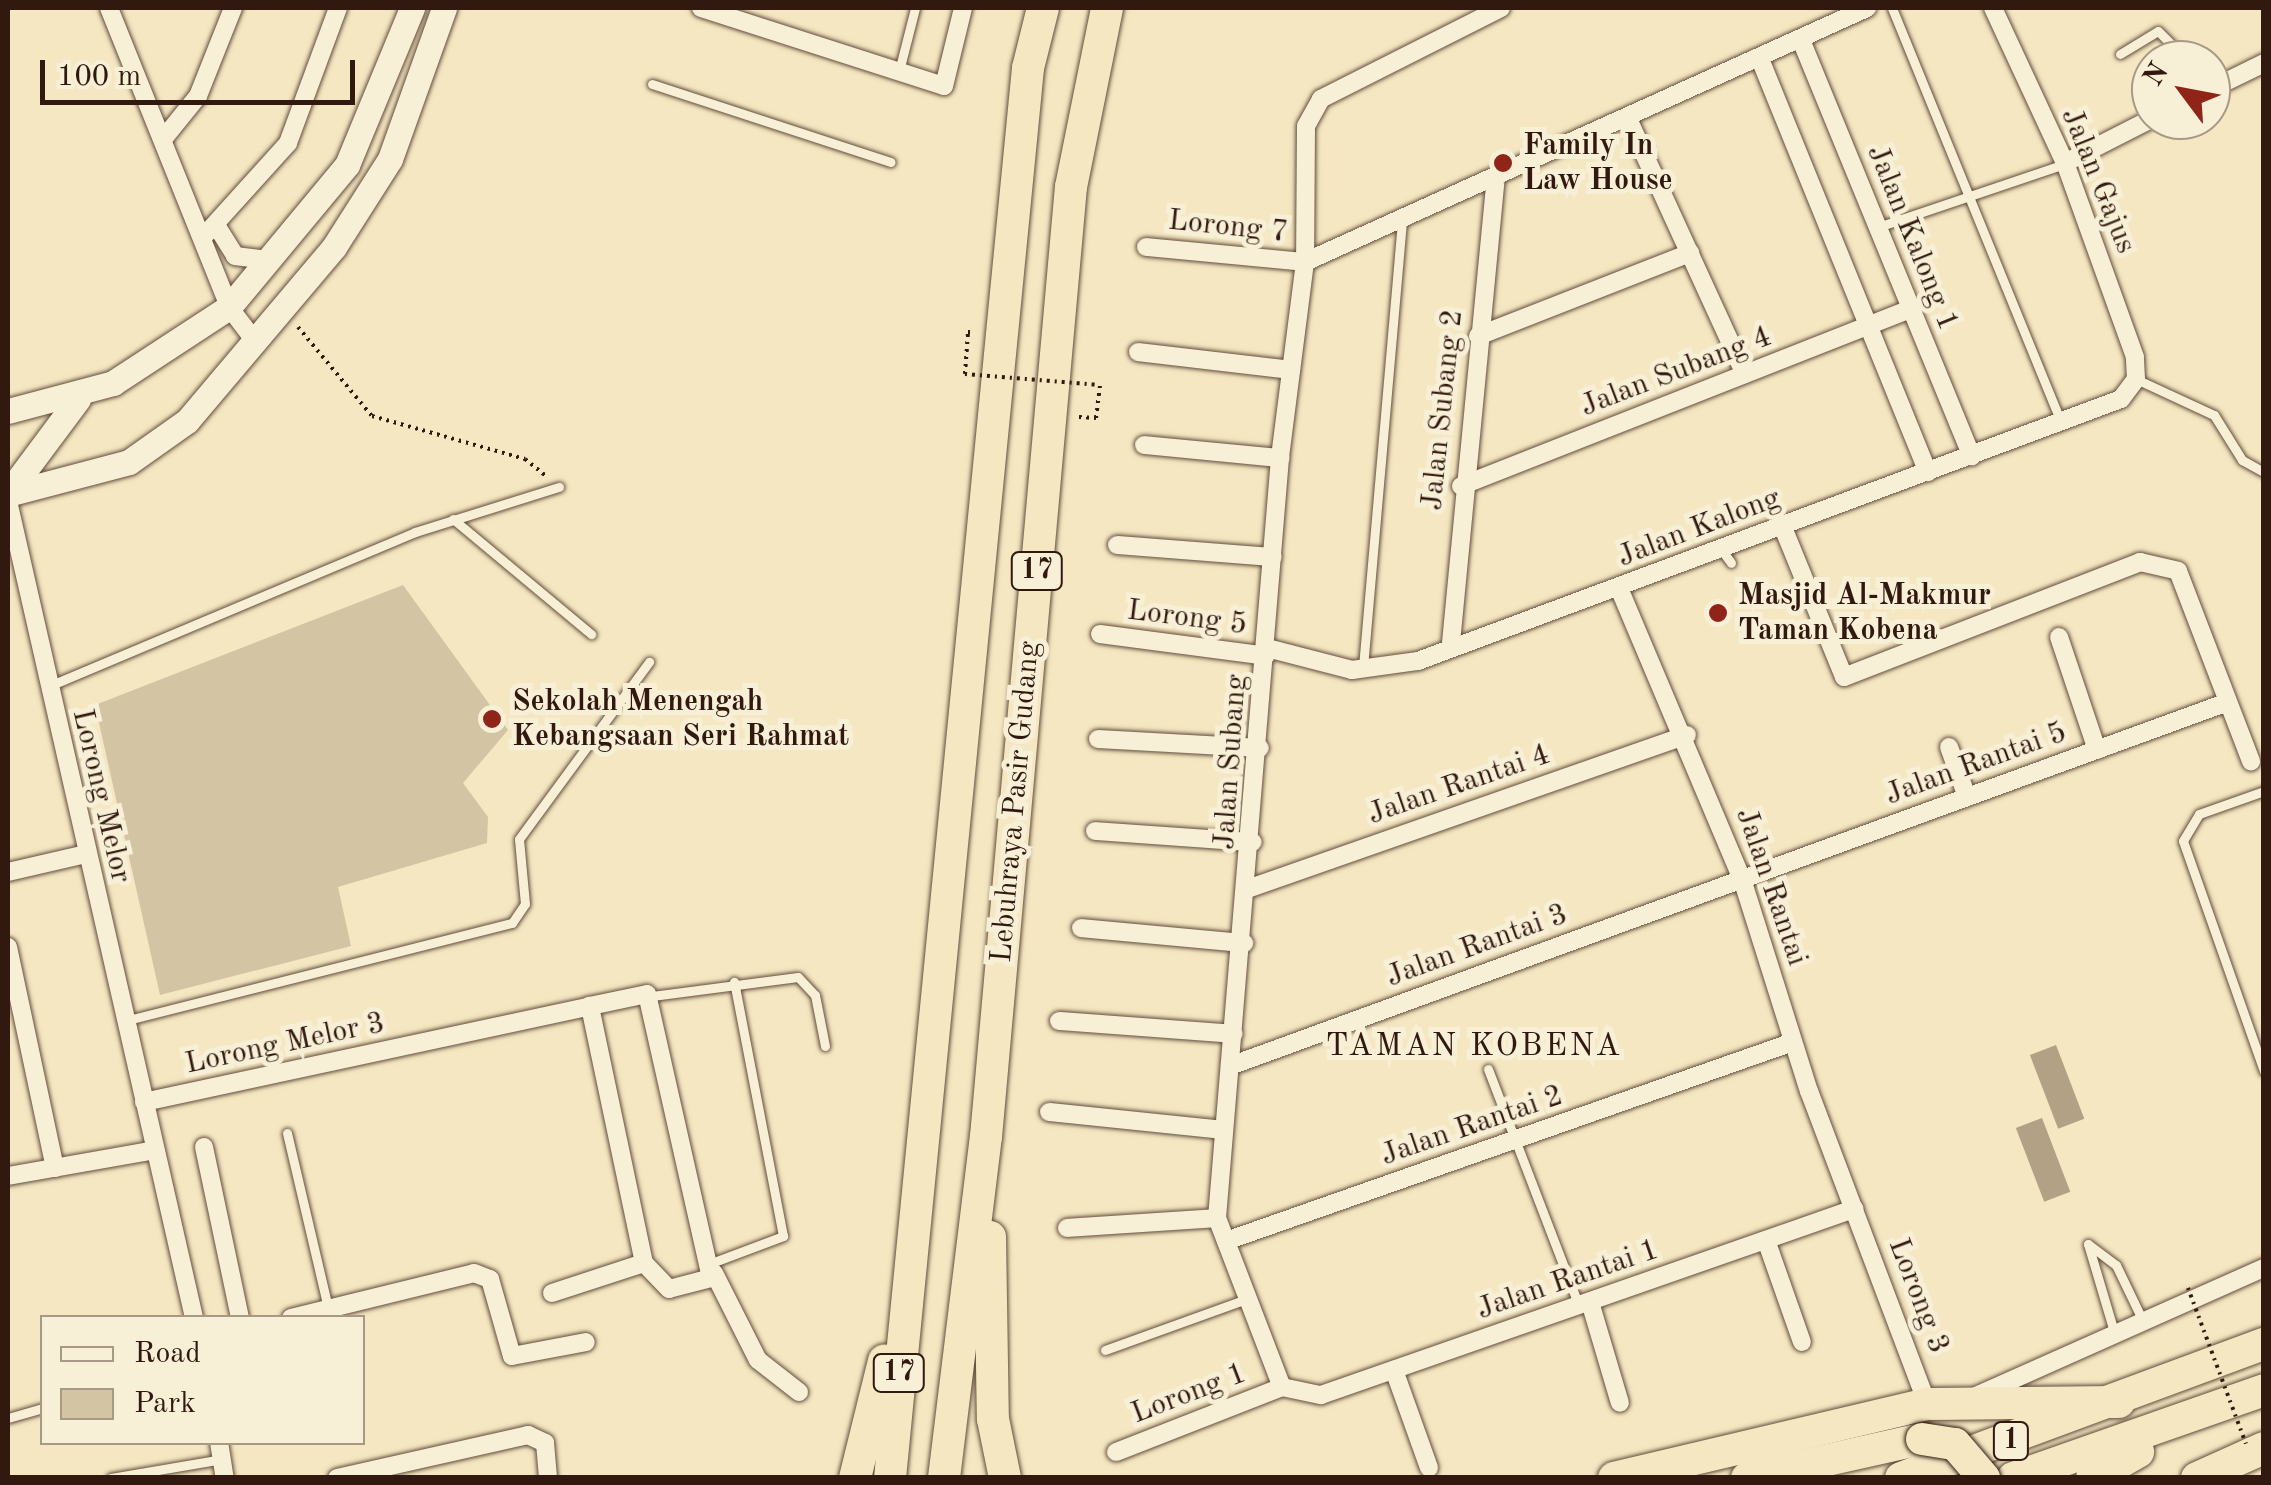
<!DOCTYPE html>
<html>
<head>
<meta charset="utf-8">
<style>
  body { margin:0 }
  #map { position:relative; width:2271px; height:1485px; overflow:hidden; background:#f4e7c1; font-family:"Old Standard TT",serif }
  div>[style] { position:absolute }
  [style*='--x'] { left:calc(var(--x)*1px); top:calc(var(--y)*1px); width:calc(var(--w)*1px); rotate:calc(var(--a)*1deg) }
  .green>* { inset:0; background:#d3c4a3 }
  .water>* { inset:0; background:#b2a185; transform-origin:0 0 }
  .path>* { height:4px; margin-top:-2px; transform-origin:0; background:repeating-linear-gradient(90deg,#311910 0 2.5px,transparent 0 7.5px) }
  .roads { filter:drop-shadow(0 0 2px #624c3c) drop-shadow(0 0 2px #624c3c) }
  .lane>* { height:9px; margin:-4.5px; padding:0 4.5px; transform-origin:4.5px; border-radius:4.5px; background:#f8efd7 }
  .street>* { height:18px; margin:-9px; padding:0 9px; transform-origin:9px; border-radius:9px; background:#f8efd7 }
  .secondary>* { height:25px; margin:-12.5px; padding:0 12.5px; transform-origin:12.5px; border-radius:12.5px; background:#f8efd7 }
  .highway>* { height:32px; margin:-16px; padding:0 16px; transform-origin:16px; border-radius:16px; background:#f4e7c1 }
  .path-bridge>* { height:4px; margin-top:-2px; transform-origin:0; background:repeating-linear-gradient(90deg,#311910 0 2.5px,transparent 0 7.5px) }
  .bridges { filter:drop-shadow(0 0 2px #311910) drop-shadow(0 0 2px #311910) }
  .highway-bridge>* { height:32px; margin:-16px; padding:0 16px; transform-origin:16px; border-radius:16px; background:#f4e7c1 }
  .dots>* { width:28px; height:28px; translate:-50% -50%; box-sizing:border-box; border:5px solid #f8efd7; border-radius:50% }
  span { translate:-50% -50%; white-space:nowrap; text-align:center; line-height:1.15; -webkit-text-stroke:10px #f8efd7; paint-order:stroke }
  .shield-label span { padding:2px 8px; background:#f8efd7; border:2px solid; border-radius:8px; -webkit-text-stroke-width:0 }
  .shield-label { font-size:28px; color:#311910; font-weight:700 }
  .poi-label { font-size:30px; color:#311910; font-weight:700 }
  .left { translate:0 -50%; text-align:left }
  .street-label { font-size:30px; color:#311910 }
  .neighbourhood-label { font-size:32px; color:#311910; letter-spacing:2.5px }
  .frame { position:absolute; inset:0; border:10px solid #311910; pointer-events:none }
  .legend { position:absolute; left:40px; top:1315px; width:325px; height:130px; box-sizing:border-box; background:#f8efd7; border:2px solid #a89987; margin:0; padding:12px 18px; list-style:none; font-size:30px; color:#311910 }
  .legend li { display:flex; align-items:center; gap:20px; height:50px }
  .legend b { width:50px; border:2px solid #a89987 }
  .north { position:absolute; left:2131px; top:40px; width:100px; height:100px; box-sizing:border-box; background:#f8efd7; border:2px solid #a89987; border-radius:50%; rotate:302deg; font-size:28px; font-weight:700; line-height:40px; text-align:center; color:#311910 }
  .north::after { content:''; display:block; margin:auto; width:35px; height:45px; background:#8f2418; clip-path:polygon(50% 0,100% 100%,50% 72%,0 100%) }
  .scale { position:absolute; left:40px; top:60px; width:315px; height:45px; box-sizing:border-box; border:5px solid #311910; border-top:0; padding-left:12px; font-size:30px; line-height:35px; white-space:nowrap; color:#311910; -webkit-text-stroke:8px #f8efd7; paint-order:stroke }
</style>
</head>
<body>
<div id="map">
  <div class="green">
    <i style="clip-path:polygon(403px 585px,508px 730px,463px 783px,488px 817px,487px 843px,338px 887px,351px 946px,160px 995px,95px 705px)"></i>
  </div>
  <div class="water">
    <i style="left:2056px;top:1045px;width:79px;height:28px;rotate:69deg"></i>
    <i style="left:2042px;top:1118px;width:79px;height:28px;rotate:69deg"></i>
  </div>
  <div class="path">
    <i style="--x:298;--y:327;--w:116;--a:50.3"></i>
    <i style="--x:372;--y:416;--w:159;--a:15.7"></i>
    <i style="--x:525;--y:459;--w:26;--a:39"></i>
    <i style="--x:965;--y:374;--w:42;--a:-85.9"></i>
    <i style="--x:968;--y:332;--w:7;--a:0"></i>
    <i style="--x:1079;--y:417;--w:17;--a:3"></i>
    <i style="--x:1096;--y:418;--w:33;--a:-83"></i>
  </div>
  <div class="roads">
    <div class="lane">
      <i style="--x:1892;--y:8;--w:447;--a:67.8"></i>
      <i style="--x:2120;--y:54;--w:44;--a:-31.2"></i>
      <i style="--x:2158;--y:31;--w:41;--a:45"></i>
      <i style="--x:899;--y:71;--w:65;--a:-75.7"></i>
      <i style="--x:652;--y:84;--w:251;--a:18.1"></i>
      <i style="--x:1878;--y:227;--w:196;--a:-18.7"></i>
      <i style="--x:2136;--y:379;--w:86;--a:24.8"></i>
      <i style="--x:2214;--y:415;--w:53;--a:58.1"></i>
      <i style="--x:2242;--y:460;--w:25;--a:29"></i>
      <i style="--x:453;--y:519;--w:180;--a:39.8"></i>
      <i style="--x:1721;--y:549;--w:17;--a:54"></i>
      <i style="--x:1363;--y:667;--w:447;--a:-85"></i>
      <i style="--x:49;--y:686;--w:397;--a:-22.8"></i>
      <i style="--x:415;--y:532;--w:151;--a:-17.4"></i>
      <i style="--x:2264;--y:791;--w:69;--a:160.5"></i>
      <i style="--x:2199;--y:814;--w:31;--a:121"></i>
      <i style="--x:2183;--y:841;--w:244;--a:70.6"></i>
      <i style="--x:652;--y:996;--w:147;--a:-7.4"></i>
      <i style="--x:798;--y:977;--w:25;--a:47"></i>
      <i style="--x:815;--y:995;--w:52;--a:78.9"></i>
      <i style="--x:128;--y:1020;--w:396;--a:-14.2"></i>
      <i style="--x:512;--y:923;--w:23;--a:-56"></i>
      <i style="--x:525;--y:904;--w:65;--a:-95.3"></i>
      <i style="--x:519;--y:839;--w:220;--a:-53.7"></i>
      <i style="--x:1488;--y:1069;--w:254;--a:69"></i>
      <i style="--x:287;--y:1133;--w:180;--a:76.8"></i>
      <i style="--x:2088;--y:1244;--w:35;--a:37"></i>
      <i style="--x:2116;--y:1265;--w:62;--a:64.3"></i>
      <i style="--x:2088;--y:1244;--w:95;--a:73.5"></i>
      <i style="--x:714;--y:1262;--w:74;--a:-20.6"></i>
      <i style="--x:783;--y:1236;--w:259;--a:-100.9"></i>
      <i style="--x:1105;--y:1350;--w:148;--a:-19.8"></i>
      <i style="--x:8;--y:1418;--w:35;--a:-16"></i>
      <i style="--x:111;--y:1478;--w:113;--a:-9.7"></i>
    </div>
    <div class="street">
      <i style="--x:109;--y:8;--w:322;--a:68.1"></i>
      <i style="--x:229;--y:307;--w:43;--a:52.6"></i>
      <i style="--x:701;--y:8;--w:255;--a:17.8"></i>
      <i style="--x:944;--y:86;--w:80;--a:-76.3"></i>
      <i style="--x:1501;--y:8;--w:202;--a:153.2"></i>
      <i style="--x:1321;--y:99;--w:31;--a:119"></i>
      <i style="--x:1306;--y:126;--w:136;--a:90.4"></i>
      <i style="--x:1305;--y:262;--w:198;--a:97.3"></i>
      <i style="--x:1280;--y:458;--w:763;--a:94.74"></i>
      <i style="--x:1217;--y:1218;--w:181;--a:69"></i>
      <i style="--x:1282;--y:1387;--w:40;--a:12"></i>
      <i style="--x:1321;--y:1395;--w:565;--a:-19.24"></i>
      <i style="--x:1801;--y:40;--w:450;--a:67.7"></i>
      <i style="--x:1760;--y:59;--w:446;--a:67.9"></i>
      <i style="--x:2211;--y:89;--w:59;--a:-26.1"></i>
      <i style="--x:1629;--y:121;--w:278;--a:65.4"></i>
      <i style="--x:164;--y:138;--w:54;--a:-51"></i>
      <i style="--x:198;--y:96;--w:95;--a:-68.3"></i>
      <i style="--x:2065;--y:163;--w:97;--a:-27.1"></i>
      <i style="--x:216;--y:225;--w:36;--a:58"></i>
      <i style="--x:235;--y:256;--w:33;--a:7"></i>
      <i style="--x:205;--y:235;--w:124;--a:-47.9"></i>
      <i style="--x:288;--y:143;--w:144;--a:-69.7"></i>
      <i style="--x:1146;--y:247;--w:160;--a:5.4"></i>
      <i style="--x:1305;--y:262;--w:617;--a:-24.32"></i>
      <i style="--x:1478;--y:336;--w:228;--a:-21.4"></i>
      <i style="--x:1138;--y:352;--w:154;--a:6.7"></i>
      <i style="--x:1144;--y:445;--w:137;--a:5.5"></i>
      <i style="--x:1461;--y:486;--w:484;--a:-21.5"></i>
      <i style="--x:8;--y:501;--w:838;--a:77.17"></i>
      <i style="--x:1782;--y:525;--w:164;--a:67.8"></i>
      <i style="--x:1844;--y:677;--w:318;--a:-21.2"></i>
      <i style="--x:2140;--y:562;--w:39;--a:13"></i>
      <i style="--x:2178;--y:571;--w:204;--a:69"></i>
      <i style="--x:1117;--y:545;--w:156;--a:4.4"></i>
      <i style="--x:1619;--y:588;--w:316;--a:67.1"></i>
      <i style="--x:1742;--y:879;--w:222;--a:72.5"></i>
      <i style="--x:1809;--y:1091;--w:335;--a:69.3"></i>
      <i style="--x:1100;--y:634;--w:167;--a:7.5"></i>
      <i style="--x:2059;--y:637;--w:119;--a:71.4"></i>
      <i style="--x:1451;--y:643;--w:462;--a:-84.5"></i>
      <i style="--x:1267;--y:648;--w:88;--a:14.5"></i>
      <i style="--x:1352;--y:670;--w:67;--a:-7.8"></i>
      <i style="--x:1418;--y:661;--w:750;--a:-20.44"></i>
      <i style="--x:2121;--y:399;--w:25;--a:-53"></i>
      <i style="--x:2136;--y:379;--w:22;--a:-93"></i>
      <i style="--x:2135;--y:357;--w:206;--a:-109.8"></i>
      <i style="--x:2065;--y:163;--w:171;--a:-114.9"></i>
      <i style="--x:1098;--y:739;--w:162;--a:3.2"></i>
      <i style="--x:1949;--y:747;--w:53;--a:70.2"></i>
      <i style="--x:1095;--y:831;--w:158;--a:4"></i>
      <i style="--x:8;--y:872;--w:80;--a:-13"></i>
      <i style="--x:1250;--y:888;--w:463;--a:-19.3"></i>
      <i style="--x:1081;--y:928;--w:164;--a:5.3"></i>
      <i style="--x:8;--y:947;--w:226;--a:78"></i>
      <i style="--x:1059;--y:1021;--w:175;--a:4.2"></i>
      <i style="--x:1230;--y:1066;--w:1062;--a:-20.04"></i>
      <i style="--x:144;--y:1102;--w:456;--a:-12.1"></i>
      <i style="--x:590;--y:1006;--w:58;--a:-11.9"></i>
      <i style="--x:647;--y:994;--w:291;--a:77.3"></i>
      <i style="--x:711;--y:1278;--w:43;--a:165.3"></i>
      <i style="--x:669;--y:1289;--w:36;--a:-134"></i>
      <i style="--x:644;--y:1263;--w:263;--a:-101.9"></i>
      <i style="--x:1049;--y:1112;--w:174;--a:5.9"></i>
      <i style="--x:204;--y:1147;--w:175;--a:78.1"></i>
      <i style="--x:8;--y:1176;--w:149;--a:-10"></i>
      <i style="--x:1067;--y:1228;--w:150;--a:-3.8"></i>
      <i style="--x:1766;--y:1240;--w:108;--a:70.6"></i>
      <i style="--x:1226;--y:1241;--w:601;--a:-19.34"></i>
      <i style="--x:714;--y:1273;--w:97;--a:63.2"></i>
      <i style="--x:758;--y:1360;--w:52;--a:38"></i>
      <i style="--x:552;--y:1293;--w:97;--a:-18.1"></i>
      <i style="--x:1590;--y:1302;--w:105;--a:73.5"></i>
      <i style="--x:291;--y:1318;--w:188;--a:-13.8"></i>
      <i style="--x:474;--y:1273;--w:17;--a:21"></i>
      <i style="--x:490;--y:1279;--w:80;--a:74.1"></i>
      <i style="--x:512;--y:1356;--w:75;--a:-10.7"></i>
      <i style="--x:1394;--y:1370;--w:104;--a:70.3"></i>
      <i style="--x:1976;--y:1396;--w:315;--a:-24"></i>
      <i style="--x:219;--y:1442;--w:36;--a:81"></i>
      <i style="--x:1116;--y:1452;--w:178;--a:-21.4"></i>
      <i style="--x:337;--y:1478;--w:196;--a:-12.7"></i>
      <i style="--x:528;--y:1435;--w:19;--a:25"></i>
      <i style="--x:545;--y:1443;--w:35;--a:85"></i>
    </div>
    <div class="secondary">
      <i style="--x:8;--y:411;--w:109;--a:-14.9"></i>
      <i style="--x:113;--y:383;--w:139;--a:-33.2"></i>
      <i style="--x:229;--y:307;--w:185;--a:-50.3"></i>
      <i style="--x:347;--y:165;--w:170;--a:-67.5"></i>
      <i style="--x:8;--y:493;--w:117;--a:-53.3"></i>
      <i style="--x:8;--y:494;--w:125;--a:-14.8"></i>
      <i style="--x:129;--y:462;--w:71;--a:-35.3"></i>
      <i style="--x:187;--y:421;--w:228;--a:-49.8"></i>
      <i style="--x:334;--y:247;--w:104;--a:-57.5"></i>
      <i style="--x:390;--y:159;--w:160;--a:-70.3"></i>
    </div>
    <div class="highway">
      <i style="--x:990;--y:1237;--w:182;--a:89.1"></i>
      <i style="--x:993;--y:1419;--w:60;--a:78.5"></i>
      <i style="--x:855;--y:1478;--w:121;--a:-76.1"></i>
      <i style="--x:890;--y:1478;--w:1417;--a:-84.41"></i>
      <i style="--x:1028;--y:68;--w:62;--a:-76"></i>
      <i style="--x:944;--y:1478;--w:344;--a:-83"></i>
      <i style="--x:986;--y:1137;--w:954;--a:-84.89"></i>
      <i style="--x:1071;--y:187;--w:183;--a:-78.6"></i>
      <i style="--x:1614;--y:1478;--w:322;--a:-13.3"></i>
      <i style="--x:1927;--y:1404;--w:192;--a:-0.6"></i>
      <i style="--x:1747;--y:1478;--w:179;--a:-12.6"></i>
      <i style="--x:1901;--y:1478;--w:387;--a:-20.3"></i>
      <i style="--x:2013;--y:1478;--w:266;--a:-19.3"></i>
      <i style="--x:2092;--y:1478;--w:53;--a:-29.5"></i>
      <i style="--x:2197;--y:1478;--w:73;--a:-24.1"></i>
    </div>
  </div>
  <div class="path-bridge">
    <i style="--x:965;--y:374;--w:135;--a:4.7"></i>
    <i style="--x:2188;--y:1288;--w:166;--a:69.6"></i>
  </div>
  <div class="bridges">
    <div class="highway-bridge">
      <i style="--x:1922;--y:1439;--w:33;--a:9"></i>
      <i style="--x:1955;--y:1444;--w:45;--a:49.5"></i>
    </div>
  </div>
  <div class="dots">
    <i style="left:1503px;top:163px;background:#8f2418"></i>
    <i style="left:1718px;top:613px;background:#8f2418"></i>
    <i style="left:492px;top:719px;background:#8f2418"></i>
  </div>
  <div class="shield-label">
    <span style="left:1037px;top:571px">17</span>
    <span style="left:899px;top:1373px">17</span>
    <span style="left:2011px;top:1441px">1</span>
  </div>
  <div class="poi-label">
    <span class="left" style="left:1523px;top:163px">Family In<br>Law House</span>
    <span class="left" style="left:1738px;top:613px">Masjid Al-Makmur<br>Taman Kobena</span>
    <span class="left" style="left:512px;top:719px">Sekolah Menengah<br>Kebangsaan Seri Rahmat</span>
  </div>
  <div class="street-label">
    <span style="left:2098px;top:181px;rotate:68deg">Jalan Gajus</span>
    <span style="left:1228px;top:227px;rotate:6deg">Lorong 7</span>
    <span style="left:1912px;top:238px;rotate:68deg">Jalan Kalong 1</span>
    <span style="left:1676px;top:372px;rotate:-21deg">Jalan Subang 4</span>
    <span style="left:1443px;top:410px;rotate:-84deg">Jalan Subang 2</span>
    <span style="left:1699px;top:528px;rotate:-21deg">Jalan Kalong</span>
    <span style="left:1187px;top:618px;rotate:7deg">Lorong 5</span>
    <span style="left:1231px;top:762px;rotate:-86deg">Jalan Subang</span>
    <span style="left:1976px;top:764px;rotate:-20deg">Jalan Rantai 5</span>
    <span style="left:1459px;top:785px;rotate:-19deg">Jalan Rantai 4</span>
    <span style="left:101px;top:796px;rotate:77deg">Lorong Melor</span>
    <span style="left:1016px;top:802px;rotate:-85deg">Lebuhraya Pasir Gudang</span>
    <span style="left:1771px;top:887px;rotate:71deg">Jalan Rantai</span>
    <span style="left:1477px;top:946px;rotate:-20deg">Jalan Rantai 3</span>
    <span style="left:285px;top:1044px;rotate:-12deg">Lorong Melor 3</span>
    <span style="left:1472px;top:1126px;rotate:-19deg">Jalan Rantai 2</span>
    <span style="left:1568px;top:1280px;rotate:-19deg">Jalan Rantai 1</span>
    <span style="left:1918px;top:1296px;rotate:69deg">Lorong 3</span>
    <span style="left:1189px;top:1394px;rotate:-21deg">Lorong 1</span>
  </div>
  <div class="neighbourhood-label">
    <span style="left:1474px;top:1047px">TAMAN KOBENA</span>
  </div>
  <div class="frame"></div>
  <ul class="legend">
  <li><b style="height:12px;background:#f8efd7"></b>Road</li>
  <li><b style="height:28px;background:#d3c4a3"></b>Park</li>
  </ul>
  <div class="north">N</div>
  <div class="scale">100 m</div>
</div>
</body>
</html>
